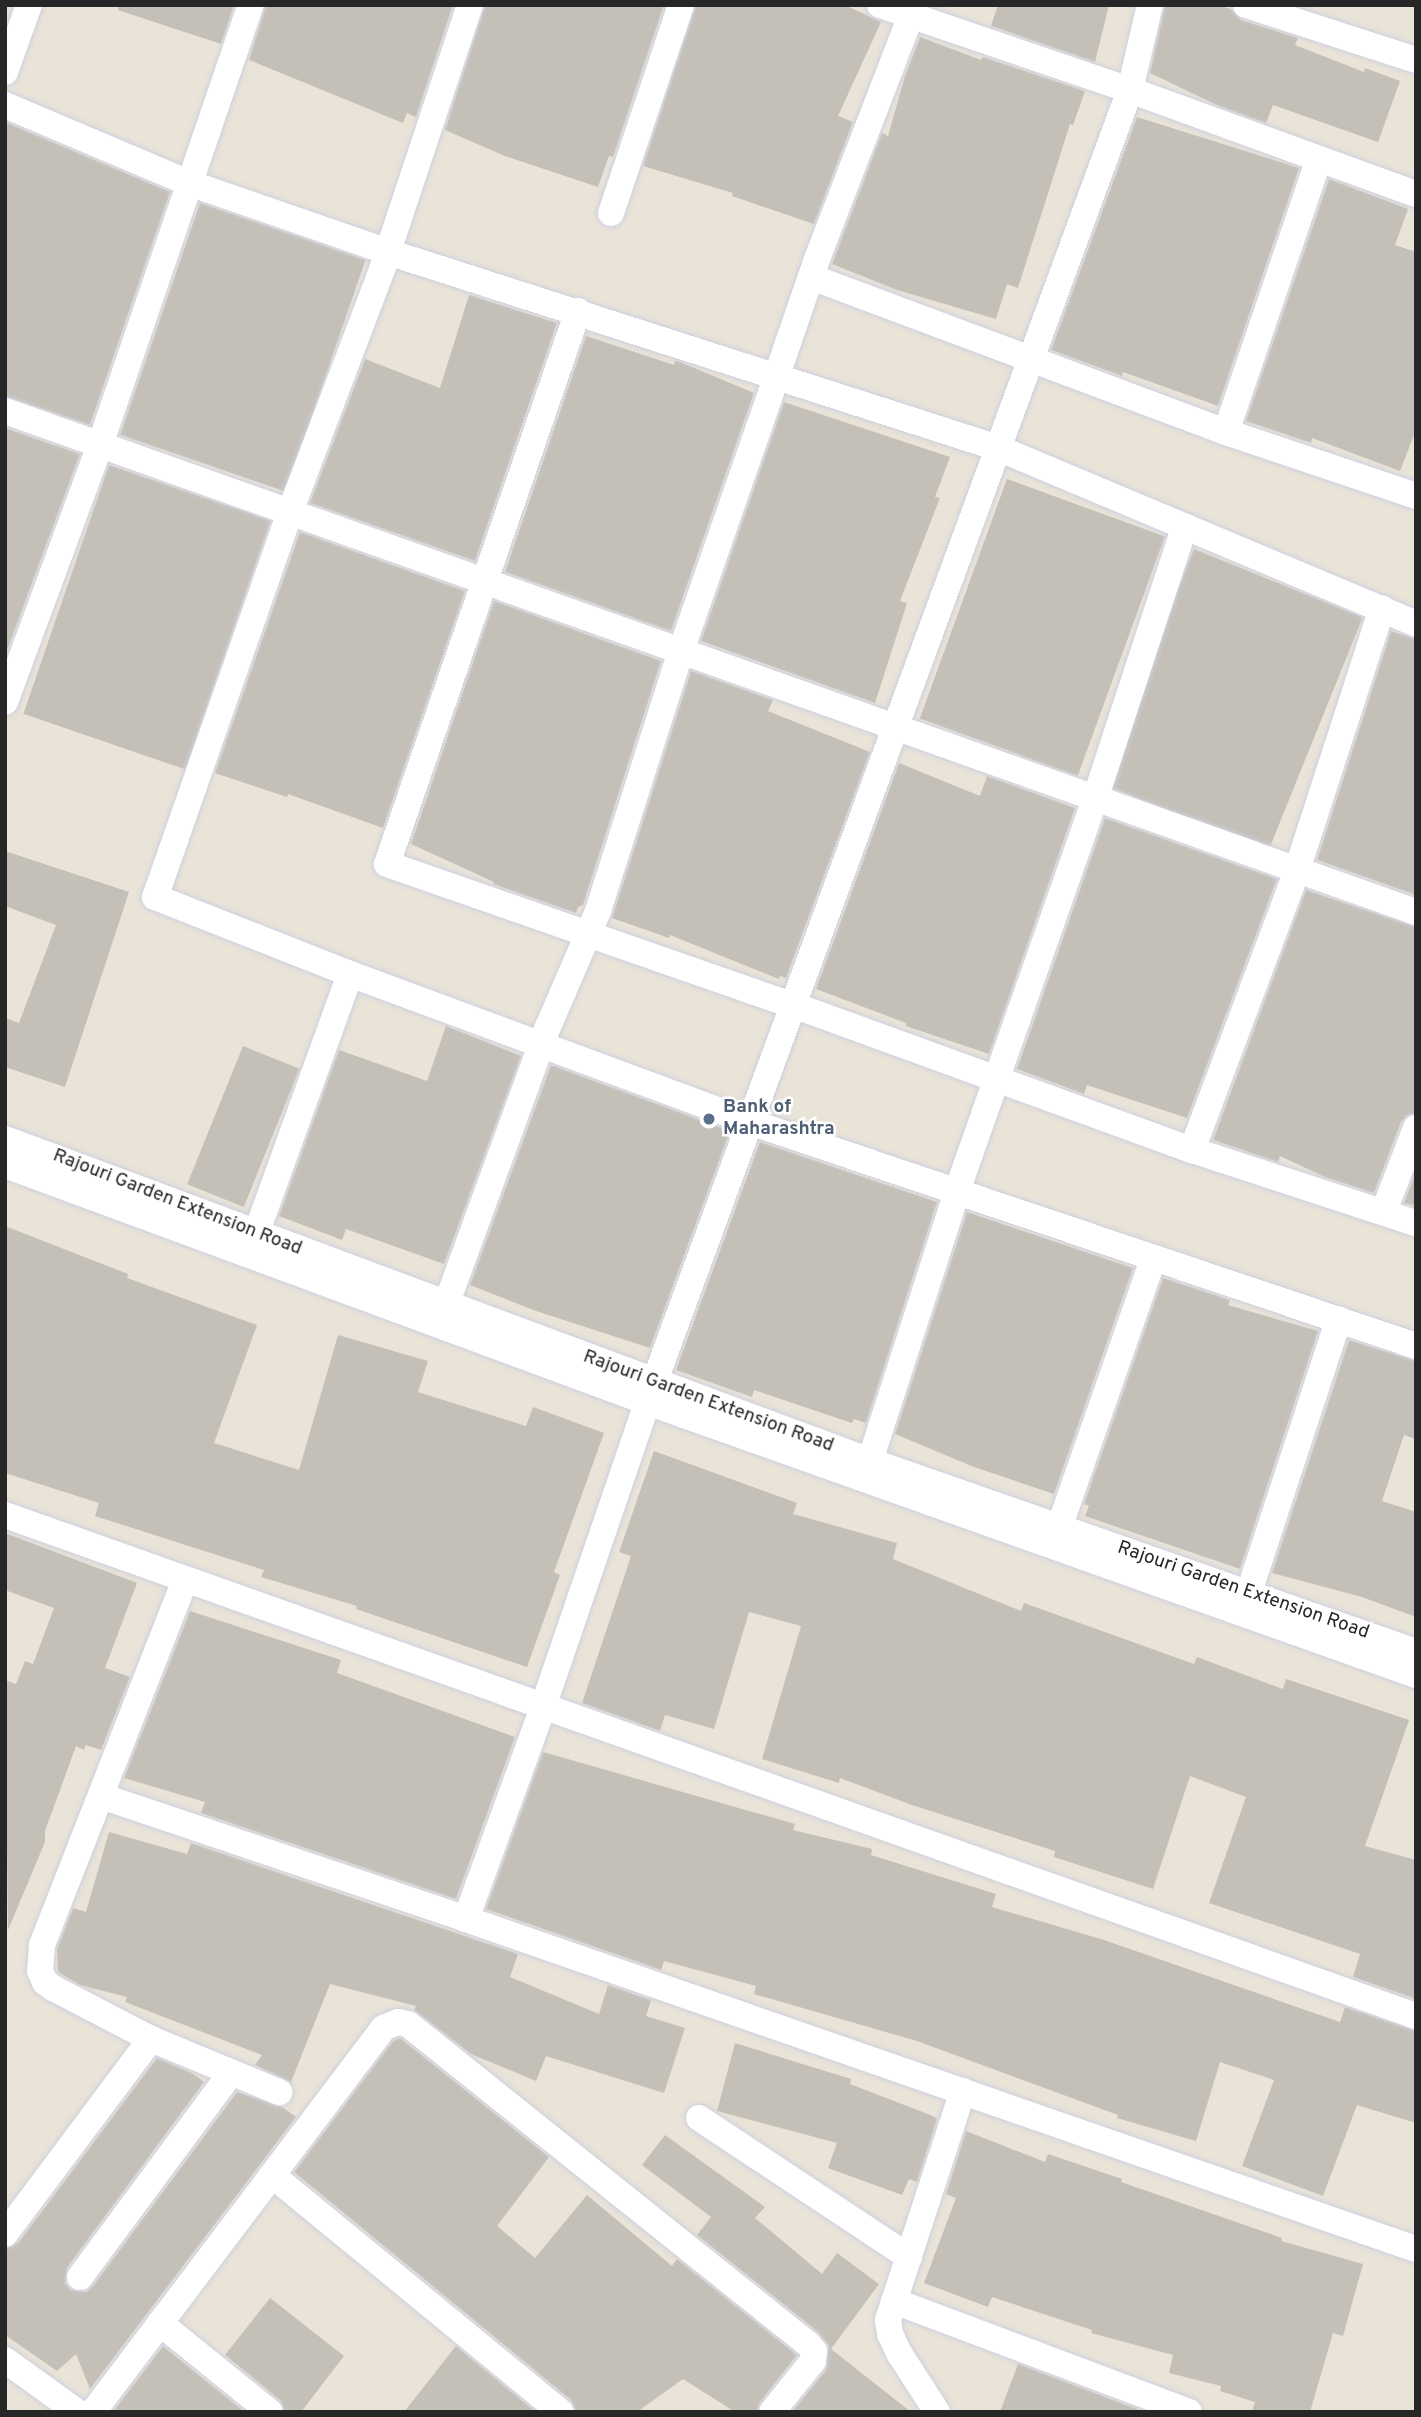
<!DOCTYPE html>
<html>
<head>
<meta charset="utf-8">
<style>
  body { margin:0 }
  #map { position:relative; width:1421px; height:2417px; overflow:hidden; background:#e9e3d8; font-family:Overpass,sans-serif }
  div>[style] { position:absolute }
  [style*='--x'] { left:calc(var(--x)*1px); top:calc(var(--y)*1px); width:calc(var(--w)*1px); rotate:calc(var(--a)*1deg) }
  .building>* { inset:0; background:#c4c0b8; transform-origin:0 0 }
  .roads { filter:drop-shadow(0 0 2px #ced0df) drop-shadow(0 0 2px #ced0df) }
  .minor>* { height:26px; margin:-13px; padding:0 13px; transform-origin:13px; border-radius:13px; background:#fff }
  .dots>* { width:19px; height:19px; translate:-50% -50%; box-sizing:border-box; border:4px solid #fff; border-radius:50% }
  span { translate:-50% -50%; white-space:nowrap; text-align:center; line-height:1.15; -webkit-text-stroke:5px #fff; paint-order:stroke }
  .service-label { font-size:19px; color:#4e5e75; font-weight:700 }
  .left { translate:0 -50%; text-align:left }
  .street-label { font-size:19px; color:#272727 }
  .frame { position:absolute; inset:0; border:7px solid #272727; pointer-events:none }
</style>
</head>
<body>
<div id="map">
  <div class="building">
    <i style="clip-path:polygon(119px 5px,234px 5px,221px 44px,118px 10px)"></i>
    <i style="clip-path:polygon(266px 5px,453px 5px,416px 117px,407px 113px,403px 123px,249px 60px)"></i>
    <i style="clip-path:polygon(485px 5px,664px 5px,613px 157px,609px 156px,598px 187px,505px 156px,445px 130px)"></i>
    <i style="clip-path:polygon(696px 5px,845px 5px,881px 22px,838px 116px,853px 122px,814px 224px,732px 196px,733px 193px,643px 166px)"></i>
    <i style="clip-path:polygon(998px 5px,1109px 5px,1095px 62px,991px 26px)"></i>
    <i style="clip-path:polygon(1165px 5px,1217px 5px,1231px 9px,1241px 20px,1298px 38px,1295px 45px,1364px 72px,1365px 68px,1400px 81px,1378px 142px,1273px 105px,1266px 123px,1219px 106px,1150px 73px)"></i>
    <i style="clip-path:polygon(920px 37px,981px 60px,983px 57px,1085px 91px,1073px 125px,1070px 124px,1018px 288px,1007px 284px,996px 319px,897px 290px,832px 264px,882px 133px,888px 136px,905px 76px)"></i>
    <i style="clip-path:polygon(1137px 117px,1299px 168px,1218px 406px,1123px 372px,1122px 376px,1051px 350px)"></i>
    <i style="clip-path:polygon(5px 122px,170px 192px,90px 425px,5px 396px)"></i>
    <i style="clip-path:polygon(1329px 179px,1408px 209px,1395px 245px,1416px 252px,1416px 430px,1400px 471px,1312px 438px,1311px 443px,1246px 421px)"></i>
    <i style="left:200px;top:203px;width:175px;height:245px;rotate:19deg"></i>
    <i style="clip-path:polygon(469px 295px,557px 323px,475px 561px,310px 503px,365px 359px,440px 388px)"></i>
    <i style="clip-path:polygon(586px 336px,674px 365px,675px 361px,680px 362px,754px 393px,671px 631px,505px 572px)"></i>
    <i style="clip-path:polygon(784px 402px,950px 457px,935px 497px,940px 498px,900px 601px,907px 603px,875px 703px,701px 641px)"></i>
    <i style="clip-path:polygon(5px 428px,80px 454px,5px 656px)"></i>
    <i style="left:109px;top:465px;width:171px;height:263px;rotate:19deg"></i>
    <i style="left:1007px;top:479px;width:168px;height:255px;rotate:20deg"></i>
    <i style="clip-path:polygon(300px 532px,465px 591px,383px 828px,288px 794px,287px 797px,215px 773px)"></i>
    <i style="left:1194px;top:549px;width:182px;height:252px;rotate:22deg"></i>
    <i style="clip-path:polygon(494px 601px,661px 661px,583px 905px,578px 907px,576px 913px,493px 884px,494px 882px,411px 844px)"></i>
    <i style="clip-path:polygon(1391px 631px,1416px 639px,1416px 895px,1317px 860px)"></i>
    <i style="clip-path:polygon(691px 671px,773px 700px,768px 711px,870px 752px,786px 978px,780px 976px,779px 979px,670px 935px,669px 938px,612px 918px)"></i>
    <i style="clip-path:polygon(899px 763px,980px 796px,987px 776px,1075px 808px,989px 1054px,906px 1026px,906px 1023px,816px 989px)"></i>
    <i style="clip-path:polygon(1105px 818px,1277px 879px,1187px 1118px,1087px 1085px,1084px 1094px,1017px 1069px)"></i>
    <i style="clip-path:polygon(5px 851px,129px 892px,65px 1087px,5px 1067px,5px 1018px,19px 1023px,56px 925px,5px 906px)"></i>
    <i style="clip-path:polygon(1306px 890px,1416px 927px,1416px 1113px,1407px 1115px,1401px 1122px,1374px 1193px,1325px 1177px,1280px 1156px,1278px 1162px,1213px 1140px)"></i>
    <i style="clip-path:polygon(446px 1026px,521px 1056px,444px 1264px,346px 1229px,342px 1240px,279px 1216px,339px 1050px,427px 1081px)"></i>
    <i style="left:243px;top:1046px;width:61px;height:149px;rotate:22deg"></i>
    <i style="clip-path:polygon(551px 1065px,730px 1131px,650px 1348px,536px 1311px,470px 1285px)"></i>
    <i style="clip-path:polygon(760px 1142px,937px 1202px,866px 1423px,854px 1419px,852px 1423px,754px 1390px,752px 1397px,676px 1370px)"></i>
    <i style="clip-path:polygon(1416px 1172px,1416px 1206px,1404px 1203px)"></i>
    <i style="clip-path:polygon(967px 1212px,1133px 1268px,1054px 1494px,974px 1467px,895px 1434px)"></i>
    <i style="clip-path:polygon(5px 1226px,128px 1274px,127px 1278px,257px 1325px,214px 1443px,299px 1470px,338px 1335px,428px 1361px,418px 1392px,526px 1426px,533px 1407px,604px 1433px,554px 1572px,560px 1575px,527px 1667px,356px 1609px,357px 1606px,261px 1577px,264px 1570px,95px 1516px,99px 1503px,5px 1473px)"></i>
    <i style="clip-path:polygon(1163px 1278px,1230px 1300px,1228px 1305px,1318px 1331px,1240px 1569px,1085px 1516px,1089px 1506px,1084px 1504px)"></i>
    <i style="clip-path:polygon(1349px 1340px,1416px 1361px,1416px 1439px,1404px 1435px,1382px 1501px,1416px 1512px,1416px 1617px,1362px 1597px,1272px 1573px)"></i>
    <i style="clip-path:polygon(654px 1451px,797px 1503px,793px 1514px,897px 1543px,893px 1559px,1021px 1611px,1024px 1603px,1194px 1664px,1197px 1657px,1283px 1689px,1286px 1679px,1409px 1720px,1365px 1846px,1416px 1860px,1416px 1999px,1353px 1977px,1360px 1954px,1209px 1903px,1246px 1797px,1190px 1776px,1153px 1889px,1054px 1857px,1055px 1851px,912px 1805px,840px 1778px,839px 1783px,762px 1759px,801px 1626px,749px 1612px,714px 1729px,665px 1715px,660px 1731px,582px 1703px,631px 1556px,619px 1552px)"></i>
    <i style="clip-path:polygon(5px 1533px,137px 1583px,105px 1668px,130px 1677px,101px 1750px,86px 1745px,84px 1750px,76px 1746px,45px 1831px,45px 1842px,8px 1930px,5px 1680px,16px 1684px,25px 1661px,33px 1664px,54px 1608px,5px 1590px)"></i>
    <i style="clip-path:polygon(190px 1611px,341px 1660px,337px 1673px,515px 1737px,456px 1899px,201px 1813px,205px 1802px,124px 1778px)"></i>
    <i style="clip-path:polygon(543px 1752px,795px 1824px,793px 1830px,872px 1849px,871px 1855px,996px 1894px,992px 1907px,1104px 1940px,1340px 2022px,1345px 2007px,1416px 2031px,1416px 2123px,1357px 2105px,1323px 2196px,1242px 2166px,1274px 2080px,1220px 2062px,1196px 2141px,1117px 2118px,1118px 2115px,917px 2041px,754px 1994px,756px 1986px,664px 1961px,661px 1970px,486px 1909px)"></i>
    <i style="clip-path:polygon(109px 1832px,187px 1854px,191px 1843px,518px 1954px,510px 1977px,599px 2014px,608px 1985px,651px 2000px,646px 2016px,685px 2028px,664px 2093px,546px 2056px,536px 2081px,471px 2054px,414px 2010px,416px 2006px,330px 1984px,291px 2082px,255px 2065px,262px 2055px,125px 2002px,127px 1997px,80px 1985px,58px 1972px,57px 1949px,73px 1908px,86px 1912px)"></i>
    <i style="clip-path:polygon(400px 2038px,549px 2157px,497px 2226px,535px 2258px,587px 2195px,672px 2266px,677px 2259px,797px 2355px,760px 2402px,757px 2412px,735px 2412px,683px 2379px,637px 2412px,576px 2412px,571px 2400px,294px 2172px,393px 2041px)"></i>
    <i style="clip-path:polygon(735px 2043px,851px 2079px,850px 2084px,933px 2116px,937px 2119px,917px 2182px,909px 2179px,902px 2195px,828px 2168px,837px 2143px,717px 2111px)"></i>
    <i style="clip-path:polygon(157px 2058px,192px 2073px,204px 2082px,67px 2268px,65px 2283px,71px 2290px,86px 2292px,93px 2286px,237px 2092px,282px 2107px,296px 2117px,90px 2389px,76px 2354px,57px 2371px,5px 2335px,5px 2249px,18px 2243px)"></i>
    <i style="clip-path:polygon(966px 2131px,1045px 2162px,1048px 2154px,1122px 2179px,1121px 2182px,1282px 2238px,1281px 2241px,1363px 2264px,1343px 2336px,1333px 2333px,1310px 2412px,1252px 2412px,1255px 2402px,1220px 2391px,1221px 2386px,1169px 2373px,1173px 2355px,1091px 2333px,1092px 2330px,992px 2297px,988px 2307px,924px 2283px,956px 2198px,946px 2194px)"></i>
    <i style="clip-path:polygon(665px 2135px,765px 2207px,755px 2218px,822px 2274px,837px 2253px,879px 2284px,831px 2349px,911px 2412px,792px 2412px,826px 2370px,829px 2346px,818px 2332px,697px 2235px,711px 2217px,642px 2165px)"></i>
    <i style="clip-path:polygon(270px 2298px,344px 2356px,301px 2412px,285px 2412px,280px 2400px,225px 2355px)"></i>
    <i style="clip-path:polygon(163px 2346px,205px 2380px,245px 2412px,118px 2412px,115px 2409px)"></i>
    <i style="clip-path:polygon(456px 2346px,536px 2412px,404px 2412px)"></i>
    <i style="clip-path:polygon(1018px 2364px,1137px 2409px,1137px 2412px,1000px 2412px)"></i>
  </div>
  <div class="roads">
    <div class="minor">
      <i style="--x:470;--y:5;--w:276;--a:108.4"></i>
      <i style="--x:383;--y:267;--w:262;--a:110.8"></i>
      <i style="--x:290;--y:512;--w:408;--a:109.3"></i>
      <i style="--x:155;--y:897;--w:210;--a:21.5"></i>
      <i style="--x:350;--y:974;--w:427;--a:20.3"></i>
      <i style="--x:750;--y:1122;--w:703;--a:18.59"></i>
      <i style="--x:880;--y:5;--w:264;--a:18.8"></i>
      <i style="--x:1130;--y:90;--w:304;--a:20"></i>
      <i style="--x:1246;--y:5;--w:179;--a:17.9"></i>
      <i style="--x:5;--y:72;--w:71;--a:-70.3"></i>
      <i style="--x:5;--y:105;--w:200;--a:23"></i>
      <i style="--x:189;--y:183;--w:211;--a:19.1"></i>
      <i style="--x:388;--y:252;--w:641;--a:17.81"></i>
      <i style="--x:998;--y:448;--w:454;--a:22.8"></i>
      <i style="--x:611;--y:213;--w:219;--a:-71.4"></i>
      <i style="--x:811;--y:277;--w:443;--a:20.5"></i>
      <i style="--x:1226;--y:432;--w:200;--a:18.6"></i>
      <i style="--x:578;--y:311;--w:585;--a:109.05"></i>
      <i style="--x:387;--y:864;--w:430;--a:19.2"></i>
      <i style="--x:793;--y:1005;--w:425;--a:20"></i>
      <i style="--x:1192;--y:1150;--w:236;--a:18.1"></i>
      <i style="--x:5;--y:411;--w:1497;--a:19.55"></i>
      <i style="--x:1226;--y:432;--w:288;--a:-71.2"></i>
      <i style="--x:5;--y:702;--w:274;--a:-69.7"></i>
      <i style="--x:100;--y:445;--w:465;--a:-71.1"></i>
      <i style="--x:5;--y:1139;--w:923;--a:20.42"></i>
      <i style="--x:870;--y:1461;--w:578;--a:19.28"></i>
      <i style="--x:1192;--y:1150;--w:299;--a:-69.4"></i>
      <i style="--x:1297;--y:870;--w:275;--a:-72"></i>
      <i style="--x:5;--y:1165;--w:684;--a:20.26"></i>
      <i style="--x:647;--y:1402;--w:816;--a:19.55"></i>
      <i style="--x:1384;--y:1211;--w:89;--a:-68.9"></i>
      <i style="--x:256;--y:1234;--w:276;--a:-70.1"></i>
      <i style="--x:446;--y:1305;--w:296;--a:-69.9"></i>
      <i style="--x:548;--y:1027;--w:126;--a:-66.7"></i>
      <i style="--x:598;--y:911;--w:273;--a:-72.3"></i>
      <i style="--x:681;--y:651;--w:292;--a:-70.8"></i>
      <i style="--x:777;--y:375;--w:123;--a:-71"></i>
      <i style="--x:817;--y:259;--w:261;--a:-68.9"></i>
      <i style="--x:870;--y:1461;--w:281;--a:-72.1"></i>
      <i style="--x:956;--y:1194;--w:419;--a:-70.6"></i>
      <i style="--x:1095;--y:799;--w:287;--a:-71.8"></i>
      <i style="--x:5;--y:1515;--w:1497;--a:19.55"></i>
      <i style="--x:1059;--y:1528;--w:285;--a:-70.7"></i>
      <i style="--x:185;--y:1580;--w:392;--a:111.4"></i>
      <i style="--x:42;--y:1945;--w:26;--a:94"></i>
      <i style="--x:40;--y:1971;--w:12;--a:66"></i>
      <i style="--x:45;--y:1982;--w:10;--a:37"></i>
      <i style="--x:53;--y:1988;--w:110;--a:27.5"></i>
      <i style="--x:151;--y:2039;--w:139;--a:22.5"></i>
      <i style="--x:1249;--y:1592;--w:287;--a:-71.8"></i>
      <i style="--x:101;--y:1796;--w:385;--a:18.6"></i>
      <i style="--x:466;--y:1919;--w:1006;--a:19.16"></i>
      <i style="--x:466;--y:1919;--w:226;--a:-70"></i>
      <i style="--x:543;--y:1707;--w:342;--a:-71.1"></i>
      <i style="--x:654;--y:1383;--w:1378;--a:-69.79"></i>
      <i style="--x:1130;--y:90;--w:87;--a:-76.8"></i>
      <i style="--x:699;--y:2118;--w:252;--a:33.5"></i>
      <i style="--x:272;--y:2175;--w:374;--a:39.4"></i>
      <i style="--x:5;--y:2234;--w:244;--a:-53.2"></i>
      <i style="--x:80;--y:2277;--w:254;--a:-53.5"></i>
      <i style="--x:894;--y:2301;--w:315;--a:20.6"></i>
      <i style="--x:160;--y:2323;--w:141;--a:39"></i>
      <i style="--x:5;--y:2360;--w:89;--a:35.8"></i>
      <i style="--x:93;--y:2412;--w:481;--a:-52.9"></i>
      <i style="--x:383;--y:2028;--w:16;--a:-22"></i>
      <i style="--x:398;--y:2022;--w:10;--a:11"></i>
      <i style="--x:408;--y:2024;--w:512;--a:38.66"></i>
      <i style="--x:808;--y:2344;--w:9;--a:49"></i>
      <i style="--x:814;--y:2351;--w:10;--a:96"></i>
      <i style="--x:813;--y:2361;--w:65;--a:128.8"></i>
      <i style="--x:937;--y:2412;--w:70;--a:-122.8"></i>
      <i style="--x:899;--y:2353;--w:21;--a:-115"></i>
      <i style="--x:890;--y:2334;--w:14;--a:-98"></i>
      <i style="--x:888;--y:2320;--w:241;--a:-71.9"></i>
    </div>
  </div>
  <div class="dots">
    <i style="left:709px;top:1119px;background:#5c6f8a"></i>
  </div>
  <div class="service-label">
    <span class="left" style="left:723px;top:1119px">Bank of<br>Maharashtra</span>
  </div>
  <div class="street-label">
    <span style="left:177px;top:1203px;rotate:21deg">Rajouri Garden Extension Road</span>
    <span style="left:708px;top:1402px;rotate:20deg">Rajouri Garden Extension Road</span>
    <span style="left:1243px;top:1591px;rotate:19deg">Rajouri Garden Extension Road</span>
  </div>
  <div class="frame"></div>
</div>
</body>
</html>
